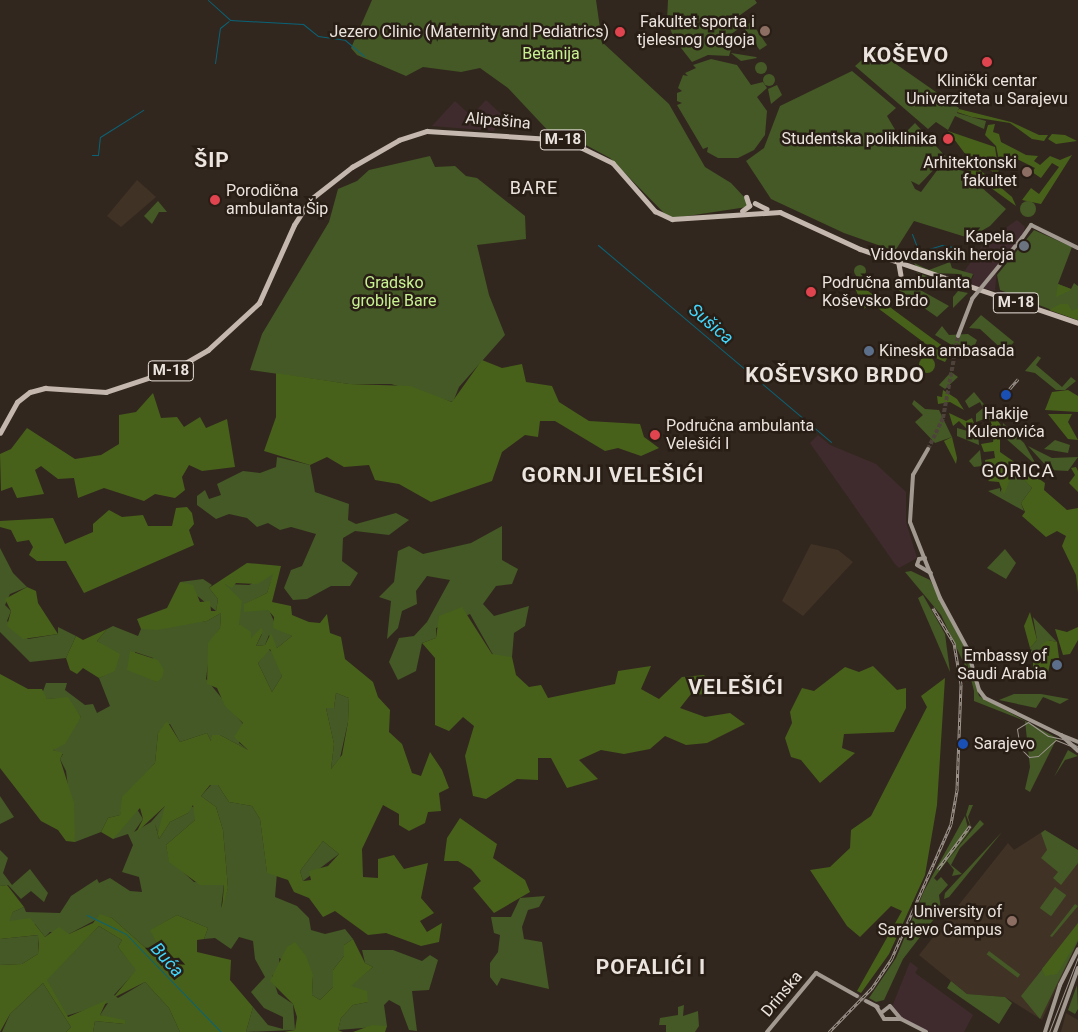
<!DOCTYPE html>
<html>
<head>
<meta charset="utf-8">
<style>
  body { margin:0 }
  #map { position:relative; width:1078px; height:1032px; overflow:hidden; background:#32271e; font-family:Roboto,sans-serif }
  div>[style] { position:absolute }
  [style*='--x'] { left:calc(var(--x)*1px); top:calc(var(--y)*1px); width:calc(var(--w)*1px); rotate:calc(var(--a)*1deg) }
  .commercial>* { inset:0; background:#3f2b2d }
  .education>* { inset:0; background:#403225 }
  .green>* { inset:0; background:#445926; transform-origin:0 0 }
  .round { border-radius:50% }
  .forest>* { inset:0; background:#47611b }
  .stream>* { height:1px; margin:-0.5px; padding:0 0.5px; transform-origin:0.5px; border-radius:0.5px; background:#096378 }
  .secondary-tunnel>* { height:4px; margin-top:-2px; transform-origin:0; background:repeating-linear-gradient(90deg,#4e433b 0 4px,transparent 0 6px) }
  .secondary>* { height:4px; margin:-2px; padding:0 2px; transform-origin:2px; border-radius:2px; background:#a29991 }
  .primary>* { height:4.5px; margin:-2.25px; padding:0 2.25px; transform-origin:2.25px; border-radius:2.25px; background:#c4b8ae }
  .tram>* { height:1px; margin:-0.5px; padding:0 0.5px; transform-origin:0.5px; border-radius:0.5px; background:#9e958e }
  .rail>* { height:3px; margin-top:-1.5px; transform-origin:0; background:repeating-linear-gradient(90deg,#281e15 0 4px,#9e958e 0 8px); box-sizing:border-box; border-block:1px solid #9e958e }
  .secondary-bridge>* { height:4px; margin:-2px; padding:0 2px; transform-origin:2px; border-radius:2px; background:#a29991 }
  .dots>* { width:14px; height:14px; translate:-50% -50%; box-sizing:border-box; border:2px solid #281e15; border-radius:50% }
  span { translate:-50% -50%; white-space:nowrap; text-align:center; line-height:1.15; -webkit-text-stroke:5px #281e15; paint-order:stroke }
  .shield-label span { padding:1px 4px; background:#281e15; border:1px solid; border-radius:4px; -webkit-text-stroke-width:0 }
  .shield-label { font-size:15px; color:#ebe4de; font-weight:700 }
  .poi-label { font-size:16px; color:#ebe4de }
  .right { translate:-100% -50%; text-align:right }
  .left { translate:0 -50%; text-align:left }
  .park-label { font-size:16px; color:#c8f291 }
  .street-label { font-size:16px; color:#ebe4de }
  .neighbourhood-label { font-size:18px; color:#ebe4de; letter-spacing:1px }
  .water-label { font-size:18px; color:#42d6fd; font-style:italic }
  .quarter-label { font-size:19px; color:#ebe4de; letter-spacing:1px }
  .district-label { font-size:21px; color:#ebe4de; font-weight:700; letter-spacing:1px }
</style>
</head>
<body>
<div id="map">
  <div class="commercial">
    <i style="clip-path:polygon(486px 100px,501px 114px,494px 131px,432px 126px,455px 101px,471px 116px)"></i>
    <i style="clip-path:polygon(1017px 220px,1025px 227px,1023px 234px,997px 268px,995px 291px,969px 285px,974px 275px,964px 272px,983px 244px)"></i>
    <i style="clip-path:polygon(818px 435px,830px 445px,876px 464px,906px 492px,906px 522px,917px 558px,899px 568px,895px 564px,810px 443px)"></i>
    <i style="clip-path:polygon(910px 962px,918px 968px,915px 973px,973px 1015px,964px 1032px,926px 1032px,901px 1018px,892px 1007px)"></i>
  </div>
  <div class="education">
    <i style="clip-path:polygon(137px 180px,156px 197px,121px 227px,107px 216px)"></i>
    <i style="clip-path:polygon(811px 544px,838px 550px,853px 562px,803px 616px,782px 601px)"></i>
    <i style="clip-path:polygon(1045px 830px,1078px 850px,1078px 941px,1042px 1020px,1005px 997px,967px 994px,919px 955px,1008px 843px,1014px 850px)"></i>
    <i style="clip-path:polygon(1066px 1013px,1078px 1020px,1078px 1032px,1061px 1032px)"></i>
  </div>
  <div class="green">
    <i style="clip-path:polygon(372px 0,596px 0,602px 42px,669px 104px,705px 167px,731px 183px,746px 199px,747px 207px,674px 218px,665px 214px,610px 158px,584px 144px,553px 136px,508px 88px,480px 68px,461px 72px,423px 67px,406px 76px,357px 55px,351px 48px)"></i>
    <i style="clip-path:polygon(668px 0,755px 0,757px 3px,736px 18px,741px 27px,727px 37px,732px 46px,729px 56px,708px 55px,692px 62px,674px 39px,667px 20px)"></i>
    <i style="left:751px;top:22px;width:28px;height:9px;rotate:55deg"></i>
    <i style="clip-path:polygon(871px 52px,880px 53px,959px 108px,957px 113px,986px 121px,984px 129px,955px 116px,948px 130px,936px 122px,928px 129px,855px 66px)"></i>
    <i style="clip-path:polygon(731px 53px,756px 57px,757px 58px,741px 61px)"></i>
    <i style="clip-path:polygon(711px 59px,737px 65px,751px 85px,763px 82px,767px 88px,757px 97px,767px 111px,765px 135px,754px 150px,738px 158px,718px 158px,707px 152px,708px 147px,703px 149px,677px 105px,682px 103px,677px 101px,677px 93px,682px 91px,678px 88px,683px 75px,688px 76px,685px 73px,696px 68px,693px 65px)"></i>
    <i class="round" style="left:755px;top:62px;width:12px;height:12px"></i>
    <i style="clip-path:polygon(852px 71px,896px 108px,887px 116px,900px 138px,915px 123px,946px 157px,919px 185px,911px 181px,915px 189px,921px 192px,947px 157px,1006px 209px,990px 226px,969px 238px,914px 221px,895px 251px,844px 233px,771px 199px,746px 161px,764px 148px,780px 106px)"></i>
    <i class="round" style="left:763px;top:74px;width:12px;height:12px"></i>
    <i style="clip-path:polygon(777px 85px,782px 95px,771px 104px,768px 89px)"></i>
    <i style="clip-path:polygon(430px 156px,435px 167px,455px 166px,466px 176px,477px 178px,525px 216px,526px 239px,477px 245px,489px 295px,505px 335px,459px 387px,453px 402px,391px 384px,349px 384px,250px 370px,262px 334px,329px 222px,338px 189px,357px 181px,369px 170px)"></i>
    <i class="round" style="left:1020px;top:201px;width:16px;height:16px"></i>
    <i style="clip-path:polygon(158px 201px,167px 212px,159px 212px,152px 224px,144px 216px)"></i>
    <i style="clip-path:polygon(1034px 230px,1072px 247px,1058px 284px,1071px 289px,1074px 283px,1078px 286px,1078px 320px,1000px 290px,997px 275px)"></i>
    <i style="clip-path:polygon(950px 262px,952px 268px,973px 274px,969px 284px,959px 274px,934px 273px,916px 266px,914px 263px,929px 270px)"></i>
    <i class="round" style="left:854px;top:265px;width:12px;height:12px"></i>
    <i style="clip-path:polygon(916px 272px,941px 282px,937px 288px)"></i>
    <i style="clip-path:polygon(904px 278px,913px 286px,949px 306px,937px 317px,897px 289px)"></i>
    <i style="clip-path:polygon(958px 291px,968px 293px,953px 308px,953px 297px)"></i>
    <i style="clip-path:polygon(981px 315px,1014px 342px,1005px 352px,980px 329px,969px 328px)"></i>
    <i style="clip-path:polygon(942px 326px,949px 335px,968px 334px,977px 340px,975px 345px,965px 353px,935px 335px)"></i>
    <i style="clip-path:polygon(1038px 356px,1041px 358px,1036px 365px,1062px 387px,1071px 377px,1076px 381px,1065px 390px,1056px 390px,1035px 373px,1025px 371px)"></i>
    <i style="clip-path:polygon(951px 372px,958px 377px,945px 389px,939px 385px)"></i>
    <i style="clip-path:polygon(974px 392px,987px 408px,995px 415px,976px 422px,976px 414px,983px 408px,980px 402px,969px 408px,965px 401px)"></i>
    <i style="clip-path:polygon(914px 400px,925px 409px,939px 410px,952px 437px,935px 443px,915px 422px,923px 415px,912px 404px)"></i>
    <i style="clip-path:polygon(1003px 423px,1024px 443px,1037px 466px,1003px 436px)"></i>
    <i style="clip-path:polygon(957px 428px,978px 434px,979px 445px,957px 436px)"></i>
    <i style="clip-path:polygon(1055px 440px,1070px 445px,1068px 453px,1044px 449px)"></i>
    <i style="clip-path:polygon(1028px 446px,1052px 458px,1078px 457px,1068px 471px,1050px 470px)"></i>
    <i style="clip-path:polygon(980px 450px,982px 466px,974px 467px,969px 461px)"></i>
    <i style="clip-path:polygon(277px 457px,310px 465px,315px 492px,349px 504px,348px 520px,356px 524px,396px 513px,409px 520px,389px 535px,355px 531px,343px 538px,342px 561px,358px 573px,350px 586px,331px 586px,307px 599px,293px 600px,284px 588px,291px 570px,302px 566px,316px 534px,291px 527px,280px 530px,268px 523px,257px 527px,247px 518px,229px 514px,216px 519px,197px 505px,197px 496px,205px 490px,209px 499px,221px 495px,217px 484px,243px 471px,260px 473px,276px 467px)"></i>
    <i style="clip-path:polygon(1014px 468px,1032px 488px,1021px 503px,1024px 511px,988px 491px,1000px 488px,1000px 492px)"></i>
    <i style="clip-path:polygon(502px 526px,502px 560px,518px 569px,512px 584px,496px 586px,483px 604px,494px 616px,529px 606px,525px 626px,514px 633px,512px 657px,496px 658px,492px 653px,470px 614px,436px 628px,436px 638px,422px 643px,416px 671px,398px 680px,389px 662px,399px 638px,414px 636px,427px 622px,450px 580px,427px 576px,416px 591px,417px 604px,402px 611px,398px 628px,387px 639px,391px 601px,379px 597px,394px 582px,398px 551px,409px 546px,423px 554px,471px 543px)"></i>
    <i style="clip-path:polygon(0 548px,13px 573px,27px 587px,10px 594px,5px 605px,11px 611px,7px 621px,28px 639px,58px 634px,58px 627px,76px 636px,66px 658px,30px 662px,0 632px)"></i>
    <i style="clip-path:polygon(1005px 549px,1016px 563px,1006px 579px,987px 568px)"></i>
    <i style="clip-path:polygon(911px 571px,930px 580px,967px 652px,979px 696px,1057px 738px,1030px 792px,1025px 789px,1030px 767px,1025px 721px,974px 701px,974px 691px,963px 647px,968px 672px,941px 615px,905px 572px)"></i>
    <i style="clip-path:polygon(274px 573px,267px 593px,245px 604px,269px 610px,277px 628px,292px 636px,277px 648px,269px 635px,265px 645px,256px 646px,262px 634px,251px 638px,239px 624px,236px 598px,225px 584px,249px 585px)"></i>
    <i style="clip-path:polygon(203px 579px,212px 585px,209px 588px,218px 599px,216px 611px,180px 582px)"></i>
    <i style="clip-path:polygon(923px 595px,945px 634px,950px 672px,918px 598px)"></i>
    <i style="clip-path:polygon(evenodd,221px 613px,220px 628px,211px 641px,206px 679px,243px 724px,239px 743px,248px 750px,220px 735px,211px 741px,207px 733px,180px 742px,170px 724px,166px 725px,158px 733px,155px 763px,126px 795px,120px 815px,108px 818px,101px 832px,75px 842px,66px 771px,60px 759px,63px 754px,53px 750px,81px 717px,67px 698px,47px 699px,42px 694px,46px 683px,67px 683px,65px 690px,85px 705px,93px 704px,97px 713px,110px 706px,99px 678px,109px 673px,114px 653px,97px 641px,107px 629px,113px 626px,138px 636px,141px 629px,207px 621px,221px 613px,135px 652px,153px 658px,157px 682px,136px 670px,135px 652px)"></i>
    <i style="clip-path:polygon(1033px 617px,1057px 642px,1048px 640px,1041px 660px,1033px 659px,1030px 648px,1037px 640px)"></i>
    <i style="clip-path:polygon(268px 649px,276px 655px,282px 676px,272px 692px,258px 663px)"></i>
    <i style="clip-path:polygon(336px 693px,349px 698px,348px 722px,340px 758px,331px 769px,334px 744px,326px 708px,334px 708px)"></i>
    <i style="clip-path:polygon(1014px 694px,1041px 694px,1069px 699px,1060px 704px,1043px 697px,1036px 708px,999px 700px)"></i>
    <i style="clip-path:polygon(1068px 750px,1078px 756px,1065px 760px,1054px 777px)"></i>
    <i style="clip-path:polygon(211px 785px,218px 785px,229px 802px,252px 806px,260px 819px,267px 872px,277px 873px,275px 897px,297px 906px,309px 918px,311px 930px,325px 934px,345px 929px,353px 939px,344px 945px,344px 956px,333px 970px,333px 987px,320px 1000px,312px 995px,313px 975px,279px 958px,280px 969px,272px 976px,278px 994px,293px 1004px,295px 1030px,246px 1032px,253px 1007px,268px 1025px,283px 1029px,283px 1017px,264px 1008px,251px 992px,265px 977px,255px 959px,253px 941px,239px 937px,231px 949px,215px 938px,204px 939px,208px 928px,177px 915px,151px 930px,157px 944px,148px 950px,112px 918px,103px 916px,69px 934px,50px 932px,45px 937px,35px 924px,8px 921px,13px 912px,24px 907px,26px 912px,60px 913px,71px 896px,97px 879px,99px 883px,110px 878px,130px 891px,142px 892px,139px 877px,122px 872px,133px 845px,128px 834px,113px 839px,113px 835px,137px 809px,143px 819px,134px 832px,151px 822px,165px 806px,165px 819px,158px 832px,155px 824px,159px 839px,170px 822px,188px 813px,190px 806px,196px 808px,195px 820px,166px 845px,169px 859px,194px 882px,224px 884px,221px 908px,228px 888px,223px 830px,216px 807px,201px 796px)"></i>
    <i style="clip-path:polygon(0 796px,14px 817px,0 824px)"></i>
    <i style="clip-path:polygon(969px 805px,973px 805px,968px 817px,972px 830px,980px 820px,984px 824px,960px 848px,951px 865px,962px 874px,952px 876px,954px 870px,947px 861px,972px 830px,966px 815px)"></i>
    <i style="clip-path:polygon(965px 816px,969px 832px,934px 878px,937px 881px,941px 877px,948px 885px,939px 895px,941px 910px,903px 959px,884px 1000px,876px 1002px,869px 998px,896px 958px,924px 891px)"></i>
    <i style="clip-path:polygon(1045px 830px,1078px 850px,1078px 863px,1061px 885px,1053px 878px,1058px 872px,1041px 858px,1047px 850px,1041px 833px)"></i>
    <i style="clip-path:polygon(1002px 832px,949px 897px,944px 899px,945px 893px)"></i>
    <i style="clip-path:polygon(323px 841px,339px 854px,303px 881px,300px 871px)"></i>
    <i style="clip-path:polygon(0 850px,8px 858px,3px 873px,12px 885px,30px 869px,48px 893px,44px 902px,31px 891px,21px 899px,8px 885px,0 886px)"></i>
    <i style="left:1055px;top:887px;width:14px;height:26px;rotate:36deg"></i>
    <i style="clip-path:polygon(545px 896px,539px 907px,528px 910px,522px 927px,524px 939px,542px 942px,549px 989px,501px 978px,497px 986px,490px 977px,490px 963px,498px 952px,500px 935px,494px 933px,491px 917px,511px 917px,520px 898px)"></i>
    <i style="clip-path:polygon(1075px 904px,1078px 906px,1052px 937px,1050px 936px)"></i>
    <i style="clip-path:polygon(1078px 924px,1078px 941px,1040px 1019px,1021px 996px)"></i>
    <i style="clip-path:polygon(99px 926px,122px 940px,118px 947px,137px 970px,114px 995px,118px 998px,145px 982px,169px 1008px,180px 1032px,93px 1032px,95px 1021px,125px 1024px,100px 1015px,108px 1003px,66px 1016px,46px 980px)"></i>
    <i style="clip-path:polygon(39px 935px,38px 954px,22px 964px,0 965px,0 939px)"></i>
    <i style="clip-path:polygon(362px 950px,393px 950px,422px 961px,430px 955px,438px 960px,429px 990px,412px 991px,417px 1031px,409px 1030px,400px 1006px,389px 1000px,384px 1005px,387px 1026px,338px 1030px,341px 1018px,353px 1005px,368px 1002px,350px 986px,373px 967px,365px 963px)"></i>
    <i style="left:989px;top:951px;width:39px;height:4px;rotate:37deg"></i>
    <i style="clip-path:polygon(951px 981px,967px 994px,1005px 997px,1012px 1003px,999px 1024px,947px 988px)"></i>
    <i style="clip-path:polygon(43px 983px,71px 1027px,66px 1032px,2px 1032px,10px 1014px)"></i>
    <i style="clip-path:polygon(1077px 985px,1078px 1009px,1075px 1014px,1068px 1010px)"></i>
    <i style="clip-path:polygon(684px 1005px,683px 1016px,698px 1011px,699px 1026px,695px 1032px,666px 1032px,666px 1025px,659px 1025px,660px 1018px,678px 1015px,678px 1007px)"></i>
  </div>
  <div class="forest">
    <i style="clip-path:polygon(959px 109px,1011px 122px,1039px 135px,1048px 135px,1044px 141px,1032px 139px,1010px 123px,972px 117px,957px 112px)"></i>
    <i style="clip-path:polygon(995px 124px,993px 132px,999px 134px,1001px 142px,1026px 155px,1038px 156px,1034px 161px,1040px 165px,1050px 156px,1060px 160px,1072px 155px,1041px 204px,1022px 200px,1031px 188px,1039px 194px,1059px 167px,1052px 163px,1041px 178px,1032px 172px,1035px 168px,1009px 155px,1000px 165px,996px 146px,985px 135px,988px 125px)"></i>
    <i style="clip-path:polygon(948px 131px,995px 147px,999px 175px,969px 159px)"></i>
    <i style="clip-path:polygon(1052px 134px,1065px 135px,1077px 141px,1056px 144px,1048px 139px)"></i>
    <i style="clip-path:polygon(973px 164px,1012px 197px,1016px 206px,962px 167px)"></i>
    <i style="clip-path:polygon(1058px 284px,1071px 289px,1071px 290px,1056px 297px)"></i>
    <i style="clip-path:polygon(855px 288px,868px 291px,944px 347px,930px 348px,951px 352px,945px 362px,929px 355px,924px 351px,930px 347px,871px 303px,864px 309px)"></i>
    <i style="clip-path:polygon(1060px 304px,1068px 304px,1072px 311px,1078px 308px,1078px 320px,1049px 310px)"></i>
    <i class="round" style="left:919px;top:357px;width:16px;height:16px"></i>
    <i style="clip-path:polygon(482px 360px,502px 368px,522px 364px,526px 382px,552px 386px,559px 402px,589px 421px,640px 424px,644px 437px,659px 448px,641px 456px,618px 448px,605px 451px,555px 421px,540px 421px,538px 437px,525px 435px,502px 452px,492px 481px,431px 502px,399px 484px,375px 480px,369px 465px,344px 467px,327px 457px,310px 465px,264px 451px,276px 417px,276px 373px,349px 384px,410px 386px,452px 402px)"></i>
    <i style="clip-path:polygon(943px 390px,957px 399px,964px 410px,950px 402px,938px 404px,937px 396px,942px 397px)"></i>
    <i style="clip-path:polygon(1068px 390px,1078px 396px,1078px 412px,1045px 410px,1052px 392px)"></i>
    <i style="clip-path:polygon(153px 393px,161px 418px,177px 417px,184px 427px,200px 417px,206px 428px,227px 419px,235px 467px,202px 471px,189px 465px,182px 477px,185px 490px,175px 498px,155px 494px,144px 501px,104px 488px,78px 498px,74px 478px,58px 479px,41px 466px,35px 470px,44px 494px,17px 498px,12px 487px,1px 491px,0 454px,11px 449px,27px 428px,75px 459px,101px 455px,119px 444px,119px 415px,136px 412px)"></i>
    <i style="clip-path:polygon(949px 413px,966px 421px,972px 418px,977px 431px,970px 432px,959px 421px,953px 426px)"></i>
    <i style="clip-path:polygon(1048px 414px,1072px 414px,1068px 422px,1078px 440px,1068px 439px)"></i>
    <i style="clip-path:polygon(994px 415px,1006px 433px,1000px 437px,1000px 452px,1045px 483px,1044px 490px,1067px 510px,1078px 508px,1078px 593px,1076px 575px,1062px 546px,1066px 536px,1057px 531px,1046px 537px,1022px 516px,1025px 512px,1021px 503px,1032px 488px,1014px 469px,1004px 495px,999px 482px,988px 481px,1000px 469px,986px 469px,985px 460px,995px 458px,994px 451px,984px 452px,981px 444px,993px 442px,994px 436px,981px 437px,979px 428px,992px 425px,989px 418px)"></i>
    <i style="clip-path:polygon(952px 437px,957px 458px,956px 464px,944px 441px)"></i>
    <i style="clip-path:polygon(1076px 467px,1078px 471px,1078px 492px,1069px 483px,1075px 475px,1071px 468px)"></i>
    <i style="clip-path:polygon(187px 507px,192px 513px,194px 524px,189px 530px,194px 545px,84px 593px,66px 561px,37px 561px,29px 555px,33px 547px,29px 540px,17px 542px,11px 530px,0 527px,0 521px,53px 518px,65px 544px,93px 532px,93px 524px,109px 510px,122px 517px,143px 515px,148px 526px,172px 526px,176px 508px)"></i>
    <i style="clip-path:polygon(evenodd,247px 563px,281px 566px,272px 602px,291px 606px,292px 615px,309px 622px,320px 623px,327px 614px,330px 633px,341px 637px,345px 659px,373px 682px,378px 697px,390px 710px,389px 732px,402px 744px,412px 773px,421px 776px,430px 752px,442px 770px,449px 788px,439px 793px,441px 811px,428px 812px,425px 823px,409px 831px,399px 825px,399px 814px,383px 805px,362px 849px,363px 877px,378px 878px,378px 859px,394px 855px,404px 869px,428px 863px,421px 898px,434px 913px,420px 921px,427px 932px,442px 923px,439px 942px,421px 946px,386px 933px,368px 935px,335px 911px,323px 917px,309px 898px,294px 892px,288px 880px,267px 873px,260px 819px,252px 806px,229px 802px,218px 785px,210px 785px,201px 796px,216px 807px,223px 830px,228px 888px,222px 910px,224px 885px,200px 885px,169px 862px,166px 845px,195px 820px,193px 805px,188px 813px,170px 822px,159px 839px,155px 823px,158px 832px,165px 806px,136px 833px,143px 819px,140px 808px,113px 839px,101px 832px,108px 818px,120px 815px,122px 797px,155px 763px,158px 733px,167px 721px,180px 742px,207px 733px,211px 741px,212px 735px,220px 735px,248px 750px,234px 737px,243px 723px,225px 706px,217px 688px,207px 684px,208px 643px,220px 628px,221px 613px,207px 621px,157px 630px,141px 629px,137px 619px,167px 608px,180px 582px,193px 585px,200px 602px,210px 601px,211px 611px,216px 611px,218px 599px,209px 588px,247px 563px,273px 574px,267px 593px,244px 604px,244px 612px,268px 610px,274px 617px,273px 628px,292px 636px,277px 648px,271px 633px,265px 645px,256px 646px,263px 631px,261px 628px,251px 638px,251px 632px,239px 624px,242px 601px,225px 584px,232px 588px,236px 583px,258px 584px,273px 574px,247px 563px,270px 649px,282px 676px,272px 692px,258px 663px,270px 649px,247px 563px,336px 693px,349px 698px,348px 722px,342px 755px,331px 769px,334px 744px,326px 708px,334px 708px,336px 693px,247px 563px,323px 841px,339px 854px,328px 866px,309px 871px,311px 880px,303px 881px,300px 871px,323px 841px)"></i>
    <i style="clip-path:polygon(27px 587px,36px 591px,38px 603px,58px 634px,23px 639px,7px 626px,11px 611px,5px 599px)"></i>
    <i style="clip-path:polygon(462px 607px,492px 654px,512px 657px,516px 675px,529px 687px,541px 685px,548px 698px,615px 684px,618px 671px,651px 666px,641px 689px,659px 699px,682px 677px,704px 675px,722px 695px,691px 694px,680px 708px,705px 717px,730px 713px,745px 724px,707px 743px,686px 745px,665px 736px,650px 749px,624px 754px,601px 750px,579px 760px,598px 779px,567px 788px,551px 758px,538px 758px,538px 780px,517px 779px,486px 799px,473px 796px,465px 756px,474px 726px,463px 717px,449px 731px,435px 725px,435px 658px,422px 643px,436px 638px,439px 616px)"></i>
    <i style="clip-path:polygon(1030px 612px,1037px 640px,1030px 648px,1024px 626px)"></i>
    <i style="clip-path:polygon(1078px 627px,1078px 640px,1070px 654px,1063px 655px,1055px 629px,1067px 632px)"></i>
    <i style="clip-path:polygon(107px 629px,97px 641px,120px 654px,115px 671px,99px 678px,83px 668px,77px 674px,70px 670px,66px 658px,76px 636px,83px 640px)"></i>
    <i style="clip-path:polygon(1048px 640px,1057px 642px,1059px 658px,1051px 659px,1048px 673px,1044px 667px,1033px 668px,1033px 659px,1041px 660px,1041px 645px)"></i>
    <i style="clip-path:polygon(130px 651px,158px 660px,164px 670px,162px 678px,157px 682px,127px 670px)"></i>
    <i style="clip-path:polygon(873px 666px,897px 690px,906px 688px,906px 708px,894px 732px,844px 734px,842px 748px,855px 753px,820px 783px,801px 760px,791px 757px,785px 738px,792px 723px,790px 712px,802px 688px,814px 691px,845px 667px,859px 672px)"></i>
    <i style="clip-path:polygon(0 674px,28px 689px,42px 689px,47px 699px,68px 697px,81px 717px,65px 744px,53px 750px,63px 753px,60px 759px,74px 803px,75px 842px,66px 841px,58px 830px,41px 821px,0 768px)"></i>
    <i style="clip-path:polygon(945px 678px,937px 805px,925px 875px,889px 954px,861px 993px,857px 991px,902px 911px,891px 906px,860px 937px,847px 926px,810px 870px,830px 867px,850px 848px,851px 830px,871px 816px,927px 707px,921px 696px)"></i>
    <i style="clip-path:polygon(460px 818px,497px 844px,493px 858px,525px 880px,530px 892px,494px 913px,473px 888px,481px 881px,471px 869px,458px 861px,444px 861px,447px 838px)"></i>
    <i style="clip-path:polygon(7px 885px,24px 907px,13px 912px,9px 921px,30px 918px,45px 937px,59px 927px,69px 934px,93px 923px,100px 914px,112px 918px,148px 950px,157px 944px,150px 930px,177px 915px,208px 928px,204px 939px,197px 940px,197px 952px,231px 960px,230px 980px,253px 1007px,246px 1032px,180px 1032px,169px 1008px,145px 982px,113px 998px,136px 970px,118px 947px,122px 940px,99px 926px,47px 980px,68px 1017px,107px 1000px,100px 1015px,125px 1020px,125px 1024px,95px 1021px,93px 1032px,66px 1032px,71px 1027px,43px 983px,10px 1014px,0 1032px,0 965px,22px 964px,38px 954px,39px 943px,38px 935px,0 939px,0 886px)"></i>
    <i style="clip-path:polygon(1078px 923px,1078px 939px,1057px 974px,1045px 976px,1042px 969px)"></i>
    <i style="clip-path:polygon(353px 939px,365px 963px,373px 967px,351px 986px,367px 991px,368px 1002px,353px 1005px,341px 1018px,338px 1030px,343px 1032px,284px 1032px,295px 1030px,297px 1017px,293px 1004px,270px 981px,287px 947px,295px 942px,306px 956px,313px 975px,312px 995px,320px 1000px,333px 987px,333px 970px,344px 956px,344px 945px)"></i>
    <i style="clip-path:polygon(372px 1025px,387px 1026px,385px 1032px,353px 1032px)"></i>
  </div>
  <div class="stream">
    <i style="--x:208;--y:0;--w:30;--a:42"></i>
    <i style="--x:230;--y:20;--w:73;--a:3.1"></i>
    <i style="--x:303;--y:24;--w:19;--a:39"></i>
    <i style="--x:318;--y:36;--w:27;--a:8"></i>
    <i style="--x:345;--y:40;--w:25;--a:40"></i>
    <i style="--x:215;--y:63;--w:35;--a:-82"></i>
    <i style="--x:220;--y:28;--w:11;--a:-38"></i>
    <i style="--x:92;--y:155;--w:6;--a:0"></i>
    <i style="--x:98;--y:155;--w:18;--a:-84"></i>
    <i style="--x:100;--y:137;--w:51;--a:-32.1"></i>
    <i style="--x:912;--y:234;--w:19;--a:69"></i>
    <i style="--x:919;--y:252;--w:24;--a:-17"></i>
    <i style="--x:942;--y:245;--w:11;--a:10"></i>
    <i style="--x:598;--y:245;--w:305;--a:40.2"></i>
    <i style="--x:87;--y:915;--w:43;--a:26"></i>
    <i style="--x:126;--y:934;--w:136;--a:45.9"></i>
  </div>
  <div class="secondary-tunnel">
    <i style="--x:928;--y:449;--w:34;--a:-64"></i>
    <i style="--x:943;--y:418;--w:83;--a:-79.6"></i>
    <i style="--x:857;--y:996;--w:10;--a:29"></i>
  </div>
  <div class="secondary">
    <i style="--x:1022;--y:238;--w:16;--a:-55"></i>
    <i style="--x:1031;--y:225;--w:52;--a:26.1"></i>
    <i style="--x:928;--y:449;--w:30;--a:120"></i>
    <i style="--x:913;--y:475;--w:47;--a:93.7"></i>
    <i style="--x:910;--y:522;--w:82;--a:68.5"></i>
    <i style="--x:940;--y:598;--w:57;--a:61.6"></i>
    <i style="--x:967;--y:648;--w:44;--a:74.1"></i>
    <i style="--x:979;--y:690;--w:10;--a:53"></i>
    <i style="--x:985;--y:698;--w:85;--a:26"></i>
    <i style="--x:1061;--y:735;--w:23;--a:43"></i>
    <i style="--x:925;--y:558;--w:6;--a:171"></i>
    <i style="--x:919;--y:559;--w:6;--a:108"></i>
    <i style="--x:917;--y:565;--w:16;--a:30"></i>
    <i style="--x:1061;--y:735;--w:18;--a:22"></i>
    <i style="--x:866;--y:1001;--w:13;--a:27"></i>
    <i style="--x:876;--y:1006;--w:15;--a:58"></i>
    <i style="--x:884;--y:1019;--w:17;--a:0"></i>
    <i style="--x:881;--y:1013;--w:11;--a:-38"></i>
    <i style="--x:890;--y:1006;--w:17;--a:50"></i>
    <i style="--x:901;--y:1019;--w:28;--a:27"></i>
    <i style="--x:767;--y:1032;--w:77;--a:-50.3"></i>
    <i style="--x:816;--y:973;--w:47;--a:29.3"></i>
    <i style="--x:1045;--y:1032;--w:49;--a:-72.3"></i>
    <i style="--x:1060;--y:985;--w:40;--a:-63.4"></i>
    <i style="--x:1055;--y:1032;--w:68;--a:-70.2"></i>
  </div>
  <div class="primary">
    <i style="--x:755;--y:203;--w:13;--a:27"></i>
    <i style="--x:742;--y:211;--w:9;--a:-36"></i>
    <i style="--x:749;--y:206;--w:9;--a:-108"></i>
    <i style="--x:899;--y:264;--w:11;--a:80"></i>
    <i style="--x:0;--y:433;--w:35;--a:-61"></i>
    <i style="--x:17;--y:402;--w:16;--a:-38"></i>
    <i style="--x:30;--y:392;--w:16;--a:-15"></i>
    <i style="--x:45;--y:388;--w:61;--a:3.8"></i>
    <i style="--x:106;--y:392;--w:73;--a:-18.4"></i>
    <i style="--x:175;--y:369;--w:38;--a:-30"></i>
    <i style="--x:208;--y:350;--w:69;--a:-42.7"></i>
    <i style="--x:259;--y:303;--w:85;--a:-65.8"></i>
    <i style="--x:294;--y:225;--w:31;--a:-57"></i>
    <i style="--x:311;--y:199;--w:52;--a:-38"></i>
    <i style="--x:352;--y:167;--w:54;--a:-29.9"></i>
    <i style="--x:399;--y:140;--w:29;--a:-18"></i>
    <i style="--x:427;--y:131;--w:139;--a:3.7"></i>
    <i style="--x:566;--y:140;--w:52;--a:26.1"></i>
    <i style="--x:613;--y:163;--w:64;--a:48.8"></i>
    <i style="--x:655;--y:211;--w:19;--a:25"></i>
    <i style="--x:672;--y:219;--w:108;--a:-3.7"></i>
    <i style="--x:780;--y:212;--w:88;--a:24.8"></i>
    <i style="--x:860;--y:249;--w:230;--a:18.7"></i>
  </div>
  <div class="tram">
    <i style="--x:1078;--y:747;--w:13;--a:-148"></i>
    <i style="--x:1067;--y:740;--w:19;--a:-168"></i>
    <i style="--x:1048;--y:736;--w:24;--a:-145"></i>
    <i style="--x:1028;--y:722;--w:13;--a:148"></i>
    <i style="--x:1017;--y:729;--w:19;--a:81"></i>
    <i style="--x:1020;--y:748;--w:13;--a:45"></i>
    <i style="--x:1029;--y:757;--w:9;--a:-6"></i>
    <i style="--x:1038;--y:756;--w:24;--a:-42"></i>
    <i style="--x:1056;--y:740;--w:24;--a:22"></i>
    <i style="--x:1049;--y:1032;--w:80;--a:-68.9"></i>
  </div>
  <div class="rail">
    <i style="--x:1005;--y:394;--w:20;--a:-49"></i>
    <i style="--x:938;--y:869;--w:54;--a:-53.3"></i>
    <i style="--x:829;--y:1032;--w:62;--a:-45.7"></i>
    <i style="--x:872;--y:988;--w:36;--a:-56"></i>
    <i style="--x:892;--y:958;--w:146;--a:-66.2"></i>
    <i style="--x:951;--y:824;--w:36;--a:-80"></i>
    <i style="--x:957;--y:789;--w:105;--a:-87.8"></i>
    <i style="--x:961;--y:684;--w:42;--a:-99.7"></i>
    <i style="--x:954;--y:643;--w:41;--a:-121"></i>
  </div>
  <div class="secondary-bridge">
    <i style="--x:958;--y:336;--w:40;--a:-69"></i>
    <i style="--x:972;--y:299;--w:79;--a:-50.7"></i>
  </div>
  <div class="dots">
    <i style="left:765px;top:31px;background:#8d6e63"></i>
    <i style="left:620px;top:32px;background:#e0444e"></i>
    <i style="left:987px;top:62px;background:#e0444e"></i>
    <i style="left:948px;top:139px;background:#e0444e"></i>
    <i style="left:1027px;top:172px;background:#8d6e63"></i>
    <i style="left:215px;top:200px;background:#e0444e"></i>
    <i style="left:1024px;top:246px;background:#6b7280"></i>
    <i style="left:811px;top:292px;background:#e0444e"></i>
    <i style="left:869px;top:351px;background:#5c6f8a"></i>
    <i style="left:1006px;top:395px;background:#1a4fb4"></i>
    <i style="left:655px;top:435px;background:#e0444e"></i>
    <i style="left:1057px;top:665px;background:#5c6f8a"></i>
    <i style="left:963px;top:744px;background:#1a4fb4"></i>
    <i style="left:1012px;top:921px;background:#8d6e63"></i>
  </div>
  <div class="shield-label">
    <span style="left:563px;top:140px">M-18</span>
    <span style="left:1016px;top:303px">M-18</span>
    <span style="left:171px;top:371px">M-18</span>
  </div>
  <div class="poi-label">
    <span class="right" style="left:755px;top:31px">Fakultet sporta i<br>tjelesnog odgoja</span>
    <span class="right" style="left:609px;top:32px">Jezero Clinic (Maternity and Pediatrics)</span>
    <span style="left:987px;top:90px">Klinički centar<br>Univerziteta u Sarajevu</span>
    <span class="right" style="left:937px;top:139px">Studentska poliklinika</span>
    <span class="right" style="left:1017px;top:172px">Arhitektonski<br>fakultet</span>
    <span class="left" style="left:226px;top:200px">Porodična<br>ambulanta Šip</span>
    <span class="right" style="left:1014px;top:246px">Kapela<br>Vidovdanskih heroja</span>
    <span class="left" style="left:822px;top:292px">Područna ambulanta<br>Koševsko Brdo</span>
    <span class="left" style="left:879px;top:351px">Kineska ambasada</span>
    <span style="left:1006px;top:423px">Hakije<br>Kulenovića</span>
    <span class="left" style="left:666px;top:435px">Područna ambulanta<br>Velešići I</span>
    <span class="right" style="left:1047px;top:665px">Embassy of<br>Saudi Arabia</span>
    <span class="left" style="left:974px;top:744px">Sarajevo</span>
    <span class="right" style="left:1002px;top:921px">University of<br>Sarajevo Campus</span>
  </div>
  <div class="park-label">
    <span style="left:551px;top:54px">Betanija</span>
    <span style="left:394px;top:292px">Gradsko<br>groblje Bare</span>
  </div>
  <div class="street-label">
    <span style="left:498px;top:121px;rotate:5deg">Alipašina</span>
    <span style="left:782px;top:994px;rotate:-50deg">Drinska</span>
  </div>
  <div class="neighbourhood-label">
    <span style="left:534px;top:188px">BARE</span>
  </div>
  <div class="water-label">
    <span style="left:711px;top:324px;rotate:40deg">Sušica</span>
    <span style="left:167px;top:960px;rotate:48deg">Buća</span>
  </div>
  <div class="quarter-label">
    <span style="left:1018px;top:471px">GORICA</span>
  </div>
  <div class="district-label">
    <span style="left:906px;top:55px">KOŠEVO</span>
    <span style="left:212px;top:160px">ŠIP</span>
    <span style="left:835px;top:375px">KOŠEVSKO BRDO</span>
    <span style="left:613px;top:475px">GORNJI VELEŠIĆI</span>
    <span style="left:736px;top:687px">VELEŠIĆI</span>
    <span style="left:651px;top:967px">POFALIĆI I</span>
  </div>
</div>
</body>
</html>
